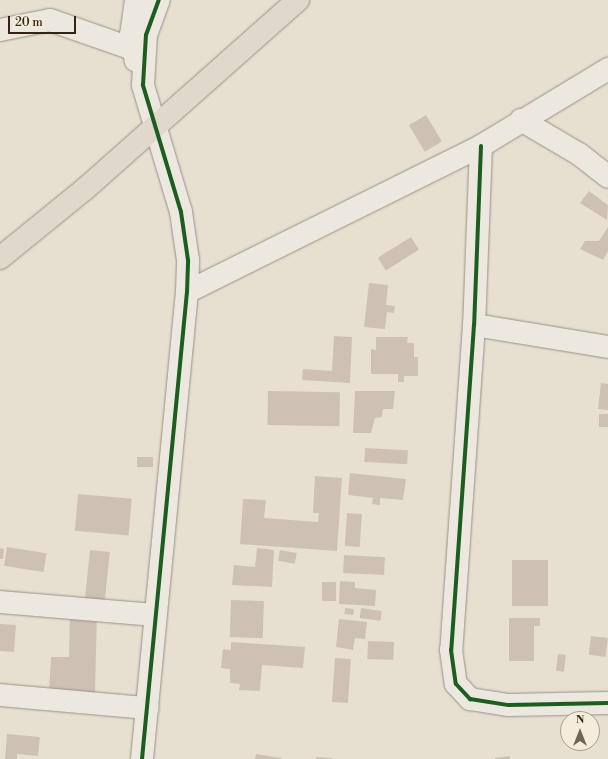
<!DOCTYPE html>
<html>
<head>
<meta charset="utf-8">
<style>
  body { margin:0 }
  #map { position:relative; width:608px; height:759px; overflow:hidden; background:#e7e0d0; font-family:"Libre Bodoni",serif }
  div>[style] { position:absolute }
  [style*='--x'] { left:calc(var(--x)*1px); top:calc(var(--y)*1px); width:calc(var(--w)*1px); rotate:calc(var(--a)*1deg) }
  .building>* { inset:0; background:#cec1b3; transform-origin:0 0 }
  .roads { filter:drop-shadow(0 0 1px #989187) drop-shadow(0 0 1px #989187) }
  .minor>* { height:22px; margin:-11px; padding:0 11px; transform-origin:11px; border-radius:11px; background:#ece8e0 }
  .highway>* { height:22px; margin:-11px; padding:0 11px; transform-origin:11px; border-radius:11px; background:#dfd8cb }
  .cycleway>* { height:4px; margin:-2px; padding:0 2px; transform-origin:2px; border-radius:2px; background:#1b5e20 }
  span { translate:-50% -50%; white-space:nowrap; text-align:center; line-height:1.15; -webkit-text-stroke:4px #f5eddb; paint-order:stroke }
  .north { position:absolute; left:560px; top:711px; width:40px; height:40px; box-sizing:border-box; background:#f5eddb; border:1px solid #a89c8b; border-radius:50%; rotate:0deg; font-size:11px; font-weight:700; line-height:16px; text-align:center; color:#342212 }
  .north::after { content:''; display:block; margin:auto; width:14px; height:18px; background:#736454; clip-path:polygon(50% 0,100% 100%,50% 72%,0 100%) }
  .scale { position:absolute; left:8px; top:16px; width:68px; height:18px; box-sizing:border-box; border:2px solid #342212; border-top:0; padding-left:5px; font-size:12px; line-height:14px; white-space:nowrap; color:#342212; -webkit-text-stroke:3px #f5eddb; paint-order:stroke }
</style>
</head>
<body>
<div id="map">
  <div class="building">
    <i style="left:426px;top:115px;width:31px;height:20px;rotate:59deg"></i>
    <i style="clip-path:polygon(589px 191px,608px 205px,607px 220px,580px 203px)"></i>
    <i style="clip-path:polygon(608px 227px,608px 251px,603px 260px,580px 249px,585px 241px,599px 241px)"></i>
    <i style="left:411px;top:237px;width:15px;height:39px;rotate:58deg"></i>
    <i style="clip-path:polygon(369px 283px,388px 285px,386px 305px,395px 306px,394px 313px,387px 312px,385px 329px,364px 327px)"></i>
    <i style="clip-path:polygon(334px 336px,352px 337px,350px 383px,302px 380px,303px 369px,332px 371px)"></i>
    <i style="clip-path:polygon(376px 337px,408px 337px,407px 343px,414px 343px,414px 357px,418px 357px,418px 376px,404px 376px,404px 382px,398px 382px,398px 374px,371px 374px,371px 349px,376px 350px)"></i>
    <i style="clip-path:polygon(601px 383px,608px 384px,608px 410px,598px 409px)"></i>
    <i style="left:268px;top:391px;width:72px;height:34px;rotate:1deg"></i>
    <i style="clip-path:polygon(355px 391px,395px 391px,393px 409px,383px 409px,382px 417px,375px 418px,371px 433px,353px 433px)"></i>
    <i style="left:599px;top:414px;width:9px;height:13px"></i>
    <i style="left:365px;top:448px;width:43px;height:14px;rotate:3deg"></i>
    <i style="left:137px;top:457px;width:16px;height:10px"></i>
    <i style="clip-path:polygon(350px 473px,406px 479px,403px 500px,380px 498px,380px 505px,372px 504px,373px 498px,348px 495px)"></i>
    <i style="clip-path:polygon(315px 476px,342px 478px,337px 551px,240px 544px,243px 499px,266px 500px,264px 518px,318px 522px,319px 513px,313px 513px)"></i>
    <i style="left:78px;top:494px;width:54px;height:37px;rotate:5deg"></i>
    <i style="left:347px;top:513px;width:15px;height:33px;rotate:4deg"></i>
    <i style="left:7px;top:547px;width:40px;height:19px;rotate:9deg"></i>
    <i style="clip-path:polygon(0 548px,4px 549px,3px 559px,0 559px)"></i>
    <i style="clip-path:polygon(257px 548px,274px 550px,272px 587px,232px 585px,234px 565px,255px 567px)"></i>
    <i style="left:90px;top:550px;width:20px;height:49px;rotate:6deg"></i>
    <i style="left:280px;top:550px;width:17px;height:11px;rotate:10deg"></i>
    <i style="left:344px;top:555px;width:41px;height:18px;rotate:3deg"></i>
    <i style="left:512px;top:560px;width:36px;height:46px"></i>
    <i style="clip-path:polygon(340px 581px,355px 582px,355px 588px,376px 590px,375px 606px,339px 604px)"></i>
    <i style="left:322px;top:582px;width:14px;height:19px"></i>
    <i style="left:231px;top:600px;width:33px;height:37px;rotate:2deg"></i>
    <i style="left:345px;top:608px;width:9px;height:6px;rotate:6deg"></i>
    <i style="left:361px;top:608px;width:21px;height:10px;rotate:8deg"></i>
    <i style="clip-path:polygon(70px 611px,97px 612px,95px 693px,49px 692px,51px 657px,69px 657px)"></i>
    <i style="clip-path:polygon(509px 618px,540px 618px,540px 626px,534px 626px,534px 661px,509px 661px)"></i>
    <i style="clip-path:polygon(339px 619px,367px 622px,365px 639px,355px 638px,353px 650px,336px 647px)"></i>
    <i style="left:0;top:624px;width:16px;height:27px;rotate:4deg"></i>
    <i style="left:591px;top:636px;width:17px;height:19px;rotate:7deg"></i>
    <i style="left:368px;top:641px;width:26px;height:18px;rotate:2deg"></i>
    <i style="clip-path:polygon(231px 642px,305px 647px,303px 668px,262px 665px,260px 691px,239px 690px,240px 684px,230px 683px,230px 669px,221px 668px,223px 649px,231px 650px)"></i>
    <i style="left:558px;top:654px;width:8px;height:17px;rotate:7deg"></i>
    <i style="left:335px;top:658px;width:16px;height:44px;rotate:4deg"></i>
    <i style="clip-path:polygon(7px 734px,40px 737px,38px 756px,17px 754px,17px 759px,5px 759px)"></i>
    <i style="clip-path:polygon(256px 754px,282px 758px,282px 759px,255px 759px)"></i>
    <i style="clip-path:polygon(510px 756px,510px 759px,495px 759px,495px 758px)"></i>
    <i style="clip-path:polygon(316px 757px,332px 758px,332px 759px,316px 759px)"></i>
  </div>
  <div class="roads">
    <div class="minor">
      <i style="--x:136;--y:0;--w:34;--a:98"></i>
      <i style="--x:131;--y:34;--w:27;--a:80"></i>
      <i style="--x:0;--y:30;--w:51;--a:-11.3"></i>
      <i style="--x:50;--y:20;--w:88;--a:19.3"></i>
      <i style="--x:521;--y:120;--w:67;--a:30.4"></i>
      <i style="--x:579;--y:154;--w:37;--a:38"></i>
      <i style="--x:481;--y:146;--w:179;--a:92.2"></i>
      <i style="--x:474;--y:325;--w:326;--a:94"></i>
      <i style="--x:451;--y:650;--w:34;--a:82"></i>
      <i style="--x:456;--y:684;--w:21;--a:47"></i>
      <i style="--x:470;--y:699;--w:39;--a:9"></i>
      <i style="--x:509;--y:705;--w:99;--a:-1.2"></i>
      <i style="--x:187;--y:292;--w:328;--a:-26.4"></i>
      <i style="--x:481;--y:146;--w:149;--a:-31.2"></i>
      <i style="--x:474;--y:325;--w:136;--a:9.3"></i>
      <i style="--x:0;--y:602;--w:156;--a:4.8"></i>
      <i style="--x:0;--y:695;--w:148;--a:5.1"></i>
      <i style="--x:142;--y:759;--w:469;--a:-84.5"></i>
      <i style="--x:187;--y:292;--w:32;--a:-88"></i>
      <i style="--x:188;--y:260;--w:49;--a:-98.3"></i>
      <i style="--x:181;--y:212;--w:133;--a:-106.7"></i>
      <i style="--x:143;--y:85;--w:50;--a:-86.6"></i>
      <i style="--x:146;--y:35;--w:37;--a:-70"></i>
    </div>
    <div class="highway">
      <i style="--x:0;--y:258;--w:109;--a:-39.1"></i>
      <i style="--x:85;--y:189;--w:285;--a:-41.6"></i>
    </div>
  </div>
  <div class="cycleway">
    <i style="--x:481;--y:146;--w:179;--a:92.2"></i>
    <i style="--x:474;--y:325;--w:326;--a:94"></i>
    <i style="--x:451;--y:650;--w:34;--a:82"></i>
    <i style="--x:456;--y:684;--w:21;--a:47"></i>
    <i style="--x:470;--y:699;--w:39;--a:9"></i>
    <i style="--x:509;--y:705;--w:99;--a:-1.2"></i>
    <i style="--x:142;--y:759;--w:469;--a:-84.5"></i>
    <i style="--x:187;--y:292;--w:32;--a:-88"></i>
    <i style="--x:188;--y:260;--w:49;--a:-98.3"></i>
    <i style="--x:181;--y:212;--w:133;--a:-106.7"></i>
    <i style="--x:143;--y:85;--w:50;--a:-86.6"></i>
    <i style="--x:146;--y:35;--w:37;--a:-70"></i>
  </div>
  <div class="north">N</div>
  <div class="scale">20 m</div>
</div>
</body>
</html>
